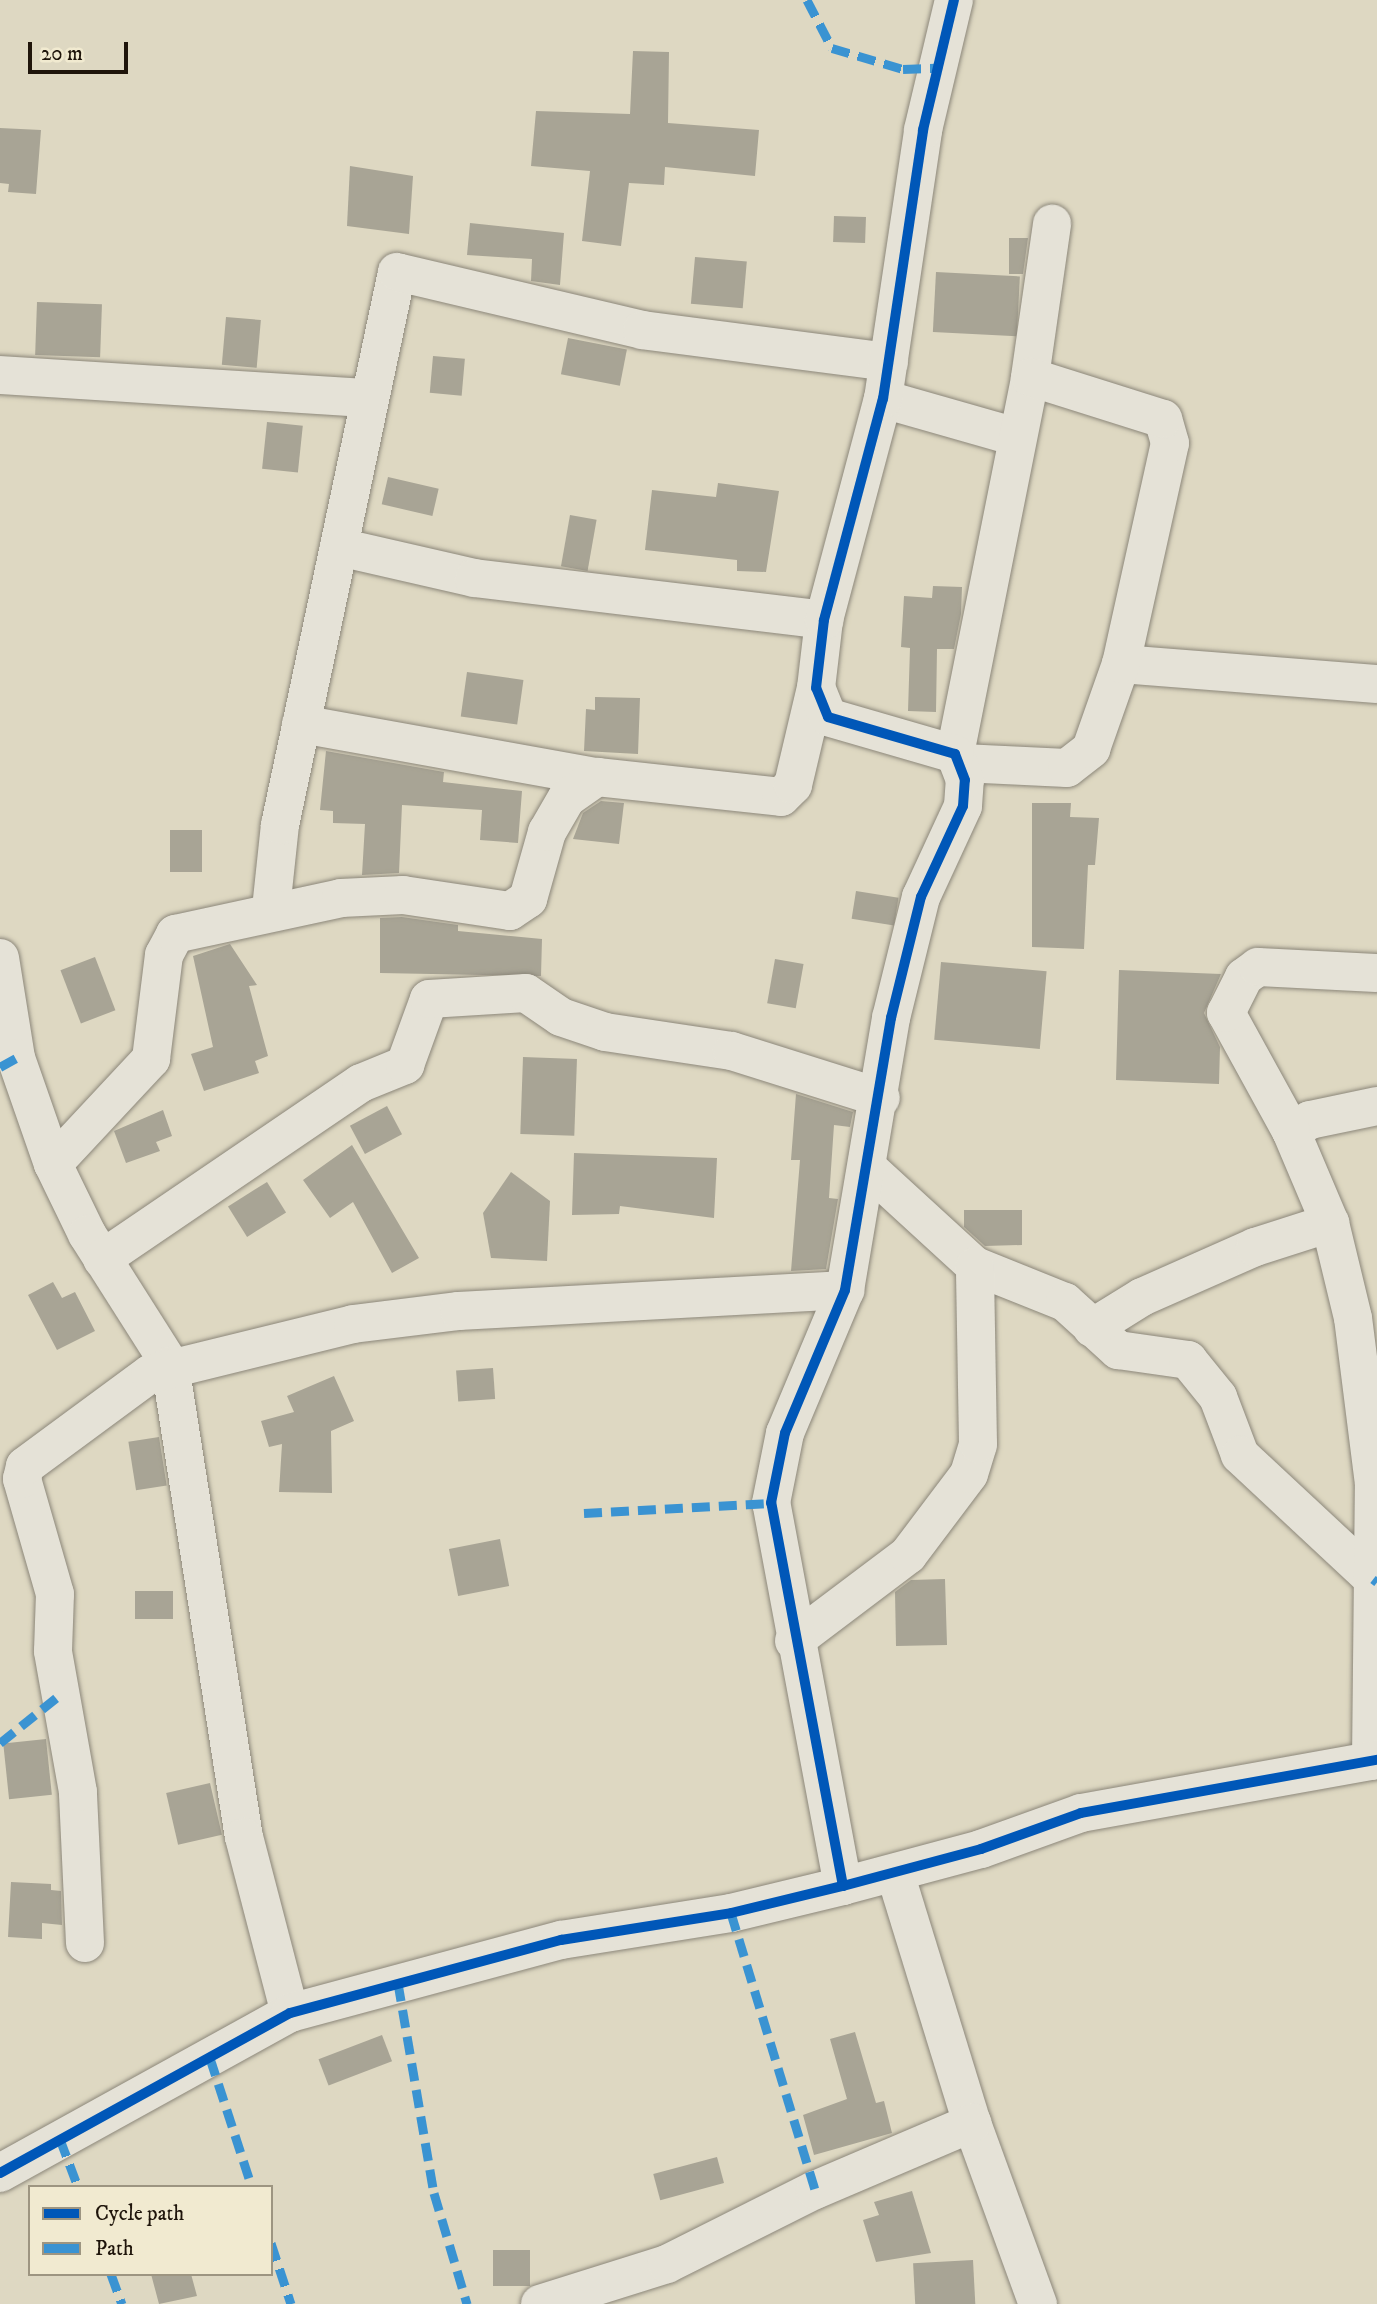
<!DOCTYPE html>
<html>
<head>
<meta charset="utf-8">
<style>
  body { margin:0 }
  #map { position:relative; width:1377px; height:2304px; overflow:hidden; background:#ded8c2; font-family:"IM FELL DW Pica",serif }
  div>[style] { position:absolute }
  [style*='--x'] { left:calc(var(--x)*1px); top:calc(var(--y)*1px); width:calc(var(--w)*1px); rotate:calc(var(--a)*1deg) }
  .building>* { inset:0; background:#a8a495; transform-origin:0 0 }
  .roads { filter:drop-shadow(0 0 2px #8c877a) drop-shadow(0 0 2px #8c877a) }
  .minor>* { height:38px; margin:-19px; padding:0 19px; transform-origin:19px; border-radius:19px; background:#e5e2d7 }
  .quiet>* { height:9px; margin-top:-4.5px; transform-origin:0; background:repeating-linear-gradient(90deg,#3a93d2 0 18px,transparent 0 27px) }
  .cycleway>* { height:10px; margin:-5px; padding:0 5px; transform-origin:5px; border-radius:5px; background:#0057b8 }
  span { translate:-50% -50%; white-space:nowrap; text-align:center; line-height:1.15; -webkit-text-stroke:5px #f1ead0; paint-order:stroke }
  .legend { position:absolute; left:28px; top:2185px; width:245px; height:91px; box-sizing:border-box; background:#f1ead0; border:2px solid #9d9581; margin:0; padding:9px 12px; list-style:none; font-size:21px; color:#1f150b }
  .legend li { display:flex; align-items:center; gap:14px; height:35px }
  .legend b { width:35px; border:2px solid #9d9581 }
  .scale { position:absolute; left:28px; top:42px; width:100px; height:32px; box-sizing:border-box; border:4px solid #1f150b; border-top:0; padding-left:9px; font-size:21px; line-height:24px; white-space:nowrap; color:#1f150b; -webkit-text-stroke:5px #f1ead0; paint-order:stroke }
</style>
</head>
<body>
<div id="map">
  <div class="building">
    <i style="clip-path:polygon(633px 51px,669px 52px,668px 123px,759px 130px,755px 176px,665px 167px,664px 185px,629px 183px,621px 246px,582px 241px,590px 171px,531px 166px,536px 111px,630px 114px)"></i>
    <i style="clip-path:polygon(0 128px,41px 130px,36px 194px,8px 192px,9px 184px,0 183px)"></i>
    <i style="clip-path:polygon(350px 166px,413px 176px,409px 234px,347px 226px)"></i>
    <i style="left:834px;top:216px;width:32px;height:26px;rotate:2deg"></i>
    <i style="clip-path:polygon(470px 223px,564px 233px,560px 285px,531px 281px,532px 259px,467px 255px)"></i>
    <i style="clip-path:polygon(1009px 238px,1028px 238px,1023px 274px,1009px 274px)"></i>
    <i style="left:695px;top:257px;width:52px;height:47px;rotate:5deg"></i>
    <i style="left:936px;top:272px;width:84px;height:60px;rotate:3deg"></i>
    <i style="left:37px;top:302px;width:65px;height:53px;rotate:2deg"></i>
    <i style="left:226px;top:317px;width:35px;height:48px;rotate:5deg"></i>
    <i style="left:568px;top:338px;width:60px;height:37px;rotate:11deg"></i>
    <i style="left:433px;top:356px;width:32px;height:37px;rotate:5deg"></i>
    <i style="left:267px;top:422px;width:36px;height:47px;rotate:6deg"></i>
    <i style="left:388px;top:477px;width:52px;height:28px;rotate:13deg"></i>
    <i style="clip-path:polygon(718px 483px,779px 491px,766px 572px,737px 571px,737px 560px,645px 550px,652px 490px,716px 497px)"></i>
    <i style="left:570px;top:515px;width:27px;height:52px;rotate:10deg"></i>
    <i style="clip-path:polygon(933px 586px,962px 587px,961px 614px,954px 649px,937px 649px,936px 712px,908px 711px,910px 648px,901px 647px,904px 596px,932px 598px)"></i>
    <i style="left:467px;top:672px;width:57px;height:45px;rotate:8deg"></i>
    <i style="clip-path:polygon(595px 697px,640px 698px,638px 754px,584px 751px,586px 709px,595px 710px)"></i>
    <i style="clip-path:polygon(326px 751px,444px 772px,443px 782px,522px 791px,518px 843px,480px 840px,482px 810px,402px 805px,399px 873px,362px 875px,365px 824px,333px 823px,333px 811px,320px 810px)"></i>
    <i style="clip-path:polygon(601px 801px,624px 803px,619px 844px,573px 839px,583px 813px)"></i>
    <i style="clip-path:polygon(1032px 803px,1071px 803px,1070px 817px,1099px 818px,1095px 865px,1088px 865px,1084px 949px,1032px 947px)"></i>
    <i style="left:170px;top:830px;width:32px;height:42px"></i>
    <i style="left:856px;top:891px;width:43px;height:28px;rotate:9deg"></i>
    <i style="clip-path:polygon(402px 917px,458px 925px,458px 931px,542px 939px,541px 976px,380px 973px,380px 918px)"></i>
    <i style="clip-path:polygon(230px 944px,257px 985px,249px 986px,268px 1056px,255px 1061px,259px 1073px,204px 1091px,191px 1054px,213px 1047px,193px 956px)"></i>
    <i style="left:95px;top:957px;width:57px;height:37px;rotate:69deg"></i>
    <i style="left:775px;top:959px;width:29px;height:45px;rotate:10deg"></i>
    <i style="left:941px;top:962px;width:106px;height:78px;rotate:5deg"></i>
    <i style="clip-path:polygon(1119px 970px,1221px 974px,1204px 1013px,1220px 1047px,1219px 1084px,1116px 1080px)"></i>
    <i style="left:523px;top:1057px;width:54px;height:77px;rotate:2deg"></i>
    <i style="clip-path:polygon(796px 1094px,853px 1112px,850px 1127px,834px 1125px,829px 1198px,838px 1199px,826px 1269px,791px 1271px,800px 1160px,791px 1160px)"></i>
    <i style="left:387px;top:1106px;width:32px;height:42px;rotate:62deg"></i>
    <i style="clip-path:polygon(163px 1110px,172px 1136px,156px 1142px,160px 1151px,126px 1163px,114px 1131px)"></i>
    <i style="clip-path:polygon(352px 1145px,419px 1258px,392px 1273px,353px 1202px,330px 1218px,303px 1180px)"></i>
    <i style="clip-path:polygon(574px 1153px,717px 1158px,714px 1218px,620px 1206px,619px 1214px,572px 1215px)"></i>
    <i style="clip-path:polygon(511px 1172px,550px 1201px,547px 1261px,491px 1258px,483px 1213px)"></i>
    <i style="left:267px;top:1182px;width:36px;height:46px;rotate:58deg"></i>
    <i style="clip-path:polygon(964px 1210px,1022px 1210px,1022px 1245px,985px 1246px,964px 1227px)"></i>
    <i style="clip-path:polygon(53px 1282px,62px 1298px,75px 1292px,95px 1331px,57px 1350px,28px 1295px)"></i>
    <i style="left:493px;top:1368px;width:31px;height:37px;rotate:86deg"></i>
    <i style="clip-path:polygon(334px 1376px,354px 1421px,331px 1431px,332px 1493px,279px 1492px,282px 1444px,269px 1447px,261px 1421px,294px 1412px,287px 1396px)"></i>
    <i style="left:159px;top:1437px;width:49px;height:31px;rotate:81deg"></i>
    <i style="left:500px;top:1539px;width:48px;height:52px;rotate:79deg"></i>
    <i style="clip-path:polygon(945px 1579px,947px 1645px,896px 1646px,895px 1592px,911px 1580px)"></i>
    <i style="left:135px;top:1591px;width:38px;height:28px"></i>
    <i style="left:46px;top:1739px;width:56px;height:43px;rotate:84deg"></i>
    <i style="left:210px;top:1783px;width:53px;height:45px;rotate:77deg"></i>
    <i style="clip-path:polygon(11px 1882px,51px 1884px,51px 1890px,61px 1891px,62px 1925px,42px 1923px,42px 1939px,8px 1937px)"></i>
    <i style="clip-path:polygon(855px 2032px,876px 2103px,884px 2101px,892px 2133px,814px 2155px,803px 2115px,847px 2099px,830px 2039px)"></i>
    <i style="left:382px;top:2035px;width:28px;height:68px;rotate:69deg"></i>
    <i style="left:717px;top:2157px;width:27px;height:66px;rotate:75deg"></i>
    <i style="clip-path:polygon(912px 2191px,931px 2253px,876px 2262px,863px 2220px,879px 2215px,874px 2202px)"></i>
    <i style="left:493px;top:2250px;width:37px;height:36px"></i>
    <i style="left:973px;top:2260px;width:44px;height:60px;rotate:87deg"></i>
    <i style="clip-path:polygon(151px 2274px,191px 2274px,197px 2296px,159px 2304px)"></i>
  </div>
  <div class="roads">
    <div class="minor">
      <i style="--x:0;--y:375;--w:367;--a:3.6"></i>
      <i style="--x:883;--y:399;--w:138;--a:15.9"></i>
      <i style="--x:339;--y:547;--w:139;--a:12.9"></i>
      <i style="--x:474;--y:578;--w:353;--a:6.8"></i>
      <i style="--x:1121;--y:664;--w:257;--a:4.5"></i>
      <i style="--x:301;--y:724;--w:301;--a:10.2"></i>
      <i style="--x:597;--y:777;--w:185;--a:6.2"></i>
      <i style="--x:781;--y:797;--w:17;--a:-45"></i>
      <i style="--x:793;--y:785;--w:100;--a:-76.7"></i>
      <i style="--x:955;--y:754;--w:384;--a:-78.7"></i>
      <i style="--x:1030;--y:377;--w:155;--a:-81.8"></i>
      <i style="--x:962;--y:763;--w:105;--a:2.7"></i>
      <i style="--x:1067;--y:768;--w:31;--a:-38"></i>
      <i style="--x:1091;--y:749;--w:90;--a:-70.6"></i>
      <i style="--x:1121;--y:664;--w:226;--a:-77.5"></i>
      <i style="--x:1170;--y:443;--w:25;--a:-106"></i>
      <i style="--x:1163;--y:419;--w:139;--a:-162.5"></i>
      <i style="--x:271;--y:909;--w:84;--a:-83.9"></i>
      <i style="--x:280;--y:825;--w:565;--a:-78.05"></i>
      <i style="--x:397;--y:272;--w:252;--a:13.3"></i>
      <i style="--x:642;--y:330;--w:249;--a:7.4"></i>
      <i style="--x:0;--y:958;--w:101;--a:80.9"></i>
      <i style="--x:16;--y:1058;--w:112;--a:70.8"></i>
      <i style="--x:53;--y:1164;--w:78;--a:64.1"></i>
      <i style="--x:87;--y:1234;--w:155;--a:57.6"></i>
      <i style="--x:170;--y:1365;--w:478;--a:81.1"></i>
      <i style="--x:244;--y:1837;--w:182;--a:75.4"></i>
      <i style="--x:1291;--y:1131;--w:22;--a:-30"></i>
      <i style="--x:1310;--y:1120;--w:68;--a:-11.8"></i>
      <i style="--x:53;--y:1164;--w:144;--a:-47"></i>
      <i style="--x:151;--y:1059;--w:105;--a:-82.9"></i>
      <i style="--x:164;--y:955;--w:24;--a:-62"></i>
      <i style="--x:175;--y:934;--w:170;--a:-12.2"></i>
      <i style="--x:341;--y:898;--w:62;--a:-2.8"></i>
      <i style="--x:403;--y:895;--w:108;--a:8.5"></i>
      <i style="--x:510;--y:911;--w:22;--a:-34"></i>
      <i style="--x:528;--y:899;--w:70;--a:-74.2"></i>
      <i style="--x:547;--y:832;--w:39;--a:-60"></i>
      <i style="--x:567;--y:798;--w:37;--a:-35"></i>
      <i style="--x:869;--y:1169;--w:144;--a:42.5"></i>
      <i style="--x:975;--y:1266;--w:97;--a:21.8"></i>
      <i style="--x:1065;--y:1302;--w:72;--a:42.2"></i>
      <i style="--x:1118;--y:1350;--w:71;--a:8.1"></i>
      <i style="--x:1188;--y:1360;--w:48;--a:51"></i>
      <i style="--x:1218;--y:1397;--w:62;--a:69.2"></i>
      <i style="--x:1240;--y:1455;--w:182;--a:43"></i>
      <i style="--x:102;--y:1259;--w:313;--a:-34.2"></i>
      <i style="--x:361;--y:1083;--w:48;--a:-22.2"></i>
      <i style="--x:405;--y:1065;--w:70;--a:-70"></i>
      <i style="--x:429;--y:999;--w:97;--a:-3.5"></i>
      <i style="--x:526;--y:993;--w:42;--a:34.4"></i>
      <i style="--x:561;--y:1017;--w:46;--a:18.8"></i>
      <i style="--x:605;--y:1032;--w:128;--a:8.5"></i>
      <i style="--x:732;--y:1051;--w:156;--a:17.5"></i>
      <i style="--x:1092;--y:1328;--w:59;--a:-31.8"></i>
      <i style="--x:1142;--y:1297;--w:124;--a:-23.9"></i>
      <i style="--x:1255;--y:1247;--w:79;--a:-17.7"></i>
      <i style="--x:794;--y:1641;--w:143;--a:-37"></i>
      <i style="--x:908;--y:1555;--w:101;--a:-53"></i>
      <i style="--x:969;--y:1474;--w:31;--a:-73"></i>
      <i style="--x:978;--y:1444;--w:178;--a:-91"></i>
      <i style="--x:1371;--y:1761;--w:277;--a:-89.4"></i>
      <i style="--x:1374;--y:1484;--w:167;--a:-97.2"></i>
      <i style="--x:1353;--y:1318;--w:98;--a:-103.6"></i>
      <i style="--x:1330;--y:1223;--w:100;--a:-113"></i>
      <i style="--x:1291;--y:1131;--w:135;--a:-118.8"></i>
      <i style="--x:1226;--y:1013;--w:40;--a:-63.4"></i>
      <i style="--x:1244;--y:977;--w:17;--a:-36"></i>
      <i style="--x:1258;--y:967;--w:119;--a:2.9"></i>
      <i style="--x:895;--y:1873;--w:262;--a:72.9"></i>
      <i style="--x:972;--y:2123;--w:193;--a:70"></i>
      <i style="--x:843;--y:1886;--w:390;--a:-100.6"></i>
      <i style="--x:771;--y:1503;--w:71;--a:-78.7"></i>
      <i style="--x:785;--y:1433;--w:155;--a:-67.2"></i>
      <i style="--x:845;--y:1290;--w:276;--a:-80.4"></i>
      <i style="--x:891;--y:1018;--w:125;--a:-76.1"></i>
      <i style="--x:921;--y:897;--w:100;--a:-65.2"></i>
      <i style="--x:963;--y:806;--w:26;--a:-86"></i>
      <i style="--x:965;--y:780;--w:28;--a:-111"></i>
      <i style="--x:955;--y:754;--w:132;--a:-163.8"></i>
      <i style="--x:828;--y:717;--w:31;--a:-112"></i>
      <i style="--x:816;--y:688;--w:68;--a:-83.3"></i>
      <i style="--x:824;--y:620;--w:229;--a:-75.1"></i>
      <i style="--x:883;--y:399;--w:272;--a:-81.5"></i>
      <i style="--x:923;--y:130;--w:134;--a:-76.6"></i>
      <i style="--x:85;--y:1943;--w:151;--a:-92.7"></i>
      <i style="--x:78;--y:1792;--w:143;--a:-100.1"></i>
      <i style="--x:53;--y:1651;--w:57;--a:-88"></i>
      <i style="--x:55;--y:1594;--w:120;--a:-106"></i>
      <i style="--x:22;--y:1479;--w:13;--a:-77"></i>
      <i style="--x:25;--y:1466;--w:155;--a:-36.4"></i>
      <i style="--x:150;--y:1374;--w:209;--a:-13.8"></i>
      <i style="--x:353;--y:1324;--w:107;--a:-7"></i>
      <i style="--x:459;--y:1311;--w:387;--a:-3.1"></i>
      <i style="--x:0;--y:2173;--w:331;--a:-28.9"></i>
      <i style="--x:290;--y:2013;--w:281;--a:-15.1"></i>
      <i style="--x:561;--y:1940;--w:172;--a:-9"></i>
      <i style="--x:731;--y:1913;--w:115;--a:-13.6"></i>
      <i style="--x:843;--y:1886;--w:143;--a:-15"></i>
      <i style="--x:981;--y:1849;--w:106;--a:-19.8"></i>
      <i style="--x:1081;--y:1813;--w:301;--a:-10.2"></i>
      <i style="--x:540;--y:2304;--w:133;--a:-17.5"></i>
      <i style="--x:667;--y:2264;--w:165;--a:-26.6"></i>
      <i style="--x:815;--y:2190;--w:171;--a:-23.1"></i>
    </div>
  </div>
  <div class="quiet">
    <i style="--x:807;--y:0;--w:54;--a:62.5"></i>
    <i style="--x:832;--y:48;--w:74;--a:16.5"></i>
    <i style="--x:903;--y:69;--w:33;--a:-2"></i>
    <i style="--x:0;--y:1067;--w:18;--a:-29"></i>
    <i style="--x:584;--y:1513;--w:187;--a:-3.1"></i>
    <i style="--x:1373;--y:1579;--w:5;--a:37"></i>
    <i style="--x:0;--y:1743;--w:78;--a:-38.8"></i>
    <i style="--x:731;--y:1913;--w:289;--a:73.1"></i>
    <i style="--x:398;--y:1983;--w:213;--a:80.3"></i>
    <i style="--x:434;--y:2193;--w:116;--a:73.4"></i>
    <i style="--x:210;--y:2058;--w:136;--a:72"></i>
    <i style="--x:60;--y:2139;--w:51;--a:69.4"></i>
    <i style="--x:271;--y:2243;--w:64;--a:71.8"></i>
    <i style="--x:111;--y:2274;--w:32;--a:70"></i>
  </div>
  <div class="cycleway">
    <i style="--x:843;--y:1886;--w:390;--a:-100.6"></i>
    <i style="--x:771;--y:1503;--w:71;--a:-78.7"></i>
    <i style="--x:785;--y:1433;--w:155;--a:-67.2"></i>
    <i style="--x:845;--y:1290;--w:276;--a:-80.4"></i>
    <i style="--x:891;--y:1018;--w:125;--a:-76.1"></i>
    <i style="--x:921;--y:897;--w:100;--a:-65.2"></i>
    <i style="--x:963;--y:806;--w:26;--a:-86"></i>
    <i style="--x:965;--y:780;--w:28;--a:-111"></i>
    <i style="--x:955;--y:754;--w:132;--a:-163.8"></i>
    <i style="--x:828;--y:717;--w:31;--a:-112"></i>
    <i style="--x:816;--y:688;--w:68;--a:-83.3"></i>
    <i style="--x:824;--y:620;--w:229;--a:-75.1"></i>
    <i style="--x:883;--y:399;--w:272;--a:-81.5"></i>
    <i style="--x:923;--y:130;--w:134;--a:-76.6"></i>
    <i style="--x:0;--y:2173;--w:331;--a:-28.9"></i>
    <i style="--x:290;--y:2013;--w:281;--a:-15.1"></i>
    <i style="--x:561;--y:1940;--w:172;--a:-9"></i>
    <i style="--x:731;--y:1913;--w:115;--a:-13.6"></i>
    <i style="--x:843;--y:1886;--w:143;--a:-15"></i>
    <i style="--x:981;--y:1849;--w:106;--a:-19.8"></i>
    <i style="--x:1081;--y:1813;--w:301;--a:-10.2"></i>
  </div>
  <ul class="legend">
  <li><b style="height:9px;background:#0057b8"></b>Cycle path</li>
  <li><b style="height:9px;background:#3a93d2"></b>Path</li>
  </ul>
  <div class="scale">20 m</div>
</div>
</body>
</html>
